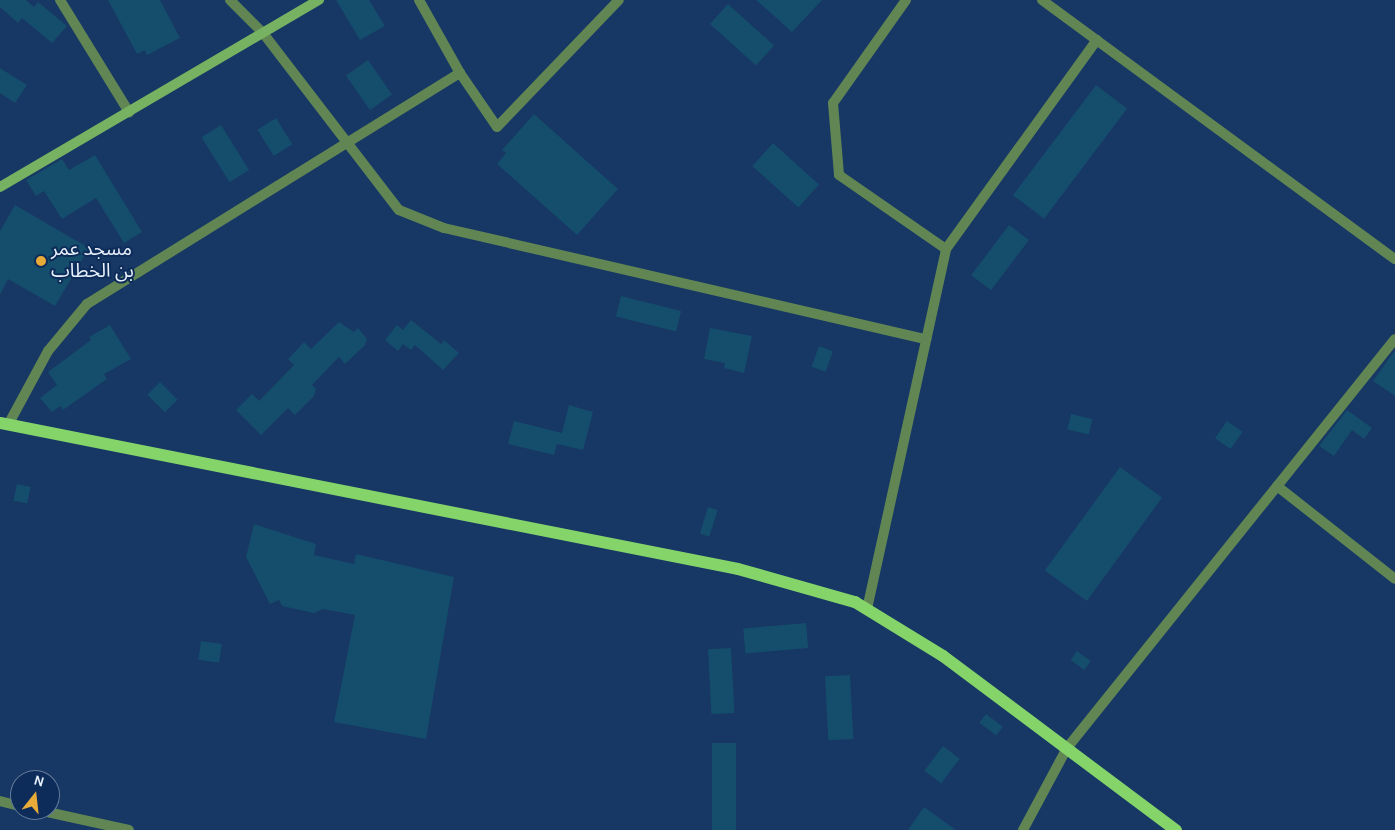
<!DOCTYPE html>
<html>
<head>
<meta charset="utf-8">
<style>
  body { margin:0 }
  #map { position:relative; width:1395px; height:830px; overflow:hidden; background:#173764; font-family:Karla,"Noto Sans Arabic",sans-serif }
  div>[style] { position:absolute }
  [style*='--x'] { left:calc(var(--x)*1px); top:calc(var(--y)*1px); width:calc(var(--w)*1px); rotate:calc(var(--a)*1deg) }
  .building>* { inset:0; background:#154d6c; transform-origin:0 0 }
  .minor>* { height:10px; margin:-5px; padding:0 5px; transform-origin:5px; border-radius:5px; background:#618654 }
  .secondary>* { height:10px; margin:-5px; padding:0 5px; transform-origin:5px; border-radius:5px; background:#76b261 }
  .primary>* { height:12px; margin:-6px; padding:0 6px; transform-origin:6px; border-radius:6px; background:#85d46a }
  .dots>* { width:14px; height:14px; translate:-50% -50%; box-sizing:border-box; border:2px solid #0d2c59; border-radius:50% }
  span { translate:-50% -50%; white-space:nowrap; text-align:center; line-height:1.15; -webkit-text-stroke:4px #0d2c59; paint-order:stroke }
  .poi-label { font-size:19px; color:#e8f0fc }
  .left { translate:0 -50%; text-align:left }
  .north { position:absolute; left:10px; top:770px; width:50px; height:50px; box-sizing:border-box; background:#0d2c59; border:1px solid #657a9a; border-radius:50%; rotate:16deg; font-size:14px; font-weight:700; line-height:20px; text-align:center; color:#e8f0fc }
  .north::after { content:''; display:block; margin:auto; width:18px; height:22px; background:#e9ab38; clip-path:polygon(50% 0,100% 100%,50% 72%,0 100%) }
</style>
</head>
<body>
<div id="map">
  <div class="building">
    <i style="clip-path:polygon(0 0,26px 0,34px 7px,38px 2px,67px 26px,52px 43px,22px 18px,18px 23px,0 7px)"></i>
    <i style="clip-path:polygon(108px 0,160px 0,180px 38px,147px 55px,145px 50px,137px 54px)"></i>
    <i style="clip-path:polygon(336px 0,369px 0,385px 26px,360px 40px)"></i>
    <i style="clip-path:polygon(756px 0,822px 0,792px 32px)"></i>
    <i style="left:728px;top:4px;width:62px;height:27px;rotate:42deg"></i>
    <i style="left:368px;top:60px;width:42px;height:27px;rotate:55deg"></i>
    <i style="clip-path:polygon(0 68px,27px 85px,15px 103px,0 93px)"></i>
    <i style="left:1096px;top:85px;width:39px;height:138px;rotate:37deg"></i>
    <i style="clip-path:polygon(534px 114px,618px 189px,577px 235px,497px 164px,506px 153px,502px 150px)"></i>
    <i style="left:276px;top:118px;width:31px;height:22px;rotate:58deg"></i>
    <i style="left:221px;top:125px;width:53px;height:23px;rotate:58deg"></i>
    <i style="left:773px;top:143px;width:62px;height:31px;rotate:42deg"></i>
    <i style="clip-path:polygon(95px 155px,142px 232px,124px 243px,96px 198px,62px 219px,44px 191px,36px 196px,26px 180px,62px 159px,69px 170px)"></i>
    <i style="clip-path:polygon(15px 205px,89px 248px,55px 306px,8px 279px,0 295px,0 231px)"></i>
    <i style="left:1009px;top:225px;width:25px;height:63px;rotate:37deg"></i>
    <i style="left:621px;top:296px;width:62px;height:21px;rotate:14deg"></i>
    <i style="clip-path:polygon(411px 320px,441px 344px,444px 340px,459px 353px,443px 370px,415px 345px,411px 350px,403px 344px,398px 351px,385px 340px,397px 325px,403px 330px)"></i>
    <i style="clip-path:polygon(339px 322px,354px 332px,358px 328px,367px 339px,365px 345px,345px 364px,339px 357px,312px 385px,316px 389px,314px 396px,295px 415px,288px 408px,261px 435px,236px 410px,252px 394px,259px 401px,294px 365px,288px 359px,304px 342px,311px 349px)"></i>
    <i style="clip-path:polygon(110px 325px,131px 359px,104px 374px,107px 379px,63px 410px,60px 406px,52px 412px,40px 398px,57px 385px,48px 372px,91px 340px,89px 337px)"></i>
    <i style="clip-path:polygon(710px 328px,752px 336px,744px 373px,724px 368px,725px 363px,704px 359px)"></i>
    <i style="left:819px;top:346px;width:15px;height:22px;rotate:20deg"></i>
    <i style="clip-path:polygon(1395px 350px,1395px 396px,1373px 381px)"></i>
    <i style="left:160px;top:382px;width:25px;height:18px;rotate:45deg"></i>
    <i style="clip-path:polygon(569px 405px,593px 412px,583px 450px,557px 444px,554px 455px,508px 444px,514px 421px,562px 433px)"></i>
    <i style="clip-path:polygon(1347px 410px,1372px 428px,1364px 439px,1352px 430px,1334px 456px,1319px 446px)"></i>
    <i style="left:1071px;top:414px;width:22px;height:16px;rotate:13deg"></i>
    <i style="left:1227px;top:421px;width:19px;height:21px;rotate:35deg"></i>
    <i style="left:1120px;top:467px;width:52px;height:128px;rotate:36deg"></i>
    <i style="left:17px;top:484px;width:14px;height:17px;rotate:12deg"></i>
    <i style="left:708px;top:507px;width:10px;height:28px;rotate:17deg"></i>
    <i style="clip-path:polygon(254px 524px,316px 544px,314px 555px,354px 564px,356px 554px,454px 577px,426px 739px,334px 722px,355px 615px,323px 609px,314px 613px,282px 606px,279px 600px,270px 604px,246px 557px)"></i>
    <i style="left:806px;top:623px;width:25px;height:63px;rotate:85deg"></i>
    <i style="left:201px;top:641px;width:21px;height:19px;rotate:8deg"></i>
    <i style="left:731px;top:648px;width:65px;height:23px;rotate:87deg"></i>
    <i style="left:1077px;top:651px;width:17px;height:11px;rotate:36deg"></i>
    <i style="left:850px;top:675px;width:64px;height:25px;rotate:87deg"></i>
    <i style="left:986px;top:714px;width:21px;height:11px;rotate:37deg"></i>
    <i style="left:712px;top:743px;width:24px;height:87px"></i>
    <i style="left:943px;top:746px;width:21px;height:31px;rotate:37deg"></i>
    <i style="clip-path:polygon(924px 807px,956px 830px,908px 830px)"></i>
  </div>
  <div class="minor">
    <i style="--x:60;--y:0;--w:132;--a:58.4"></i>
    <i style="--x:230;--y:0;--w:47;--a:45"></i>
    <i style="--x:263;--y:33;--w:223;--a:52.5"></i>
    <i style="--x:399;--y:210;--w:48;--a:21.8"></i>
    <i style="--x:444;--y:228;--w:495;--a:13"></i>
    <i style="--x:419;--y:0;--w:84;--a:60.7"></i>
    <i style="--x:460;--y:73;--w:65;--a:55.6"></i>
    <i style="--x:497;--y:127;--w:176;--a:-46.2"></i>
    <i style="--x:906;--y:0;--w:126;--a:125.3"></i>
    <i style="--x:833;--y:103;--w:72;--a:85.2"></i>
    <i style="--x:839;--y:175;--w:130;--a:34.7"></i>
    <i style="--x:1042;--y:0;--w:438;--a:36.3"></i>
    <i style="--x:8;--y:425;--w:84;--a:-61.6"></i>
    <i style="--x:48;--y:351;--w:61;--a:-50.3"></i>
    <i style="--x:87;--y:304;--w:439;--a:-31.8"></i>
    <i style="--x:1277;--y:486;--w:150;--a:38.2"></i>
    <i style="--x:867;--y:609;--w:369;--a:-77.6"></i>
    <i style="--x:946;--y:249;--w:258;--a:-54.2"></i>
    <i style="--x:0;--y:801;--w:21;--a:14"></i>
    <i style="--x:38;--y:810;--w:93;--a:12.4"></i>
    <i style="--x:1023;--y:830;--w:93;--a:-61.8"></i>
    <i style="--x:1067;--y:748;--w:524;--a:-51.27"></i>
  </div>
  <div class="secondary">
    <i style="--x:0;--y:187;--w:370;--a:-30.4"></i>
  </div>
  <div class="primary">
    <i style="--x:0;--y:423;--w:752;--a:11.19"></i>
    <i style="--x:738;--y:569;--w:122;--a:15.8"></i>
    <i style="--x:855;--y:602;--w:103;--a:31.5"></i>
    <i style="--x:943;--y:656;--w:291;--a:36.8"></i>
  </div>
  <div class="dots">
    <i style="left:41px;top:261px;background:#e9ab38"></i>
  </div>
  <div class="poi-label">
    <span class="left" style="left:51px;top:261px">مسجد عمر<br>بن الخطاب</span>
  </div>
  <div class="north">N</div>
</div>
</body>
</html>
